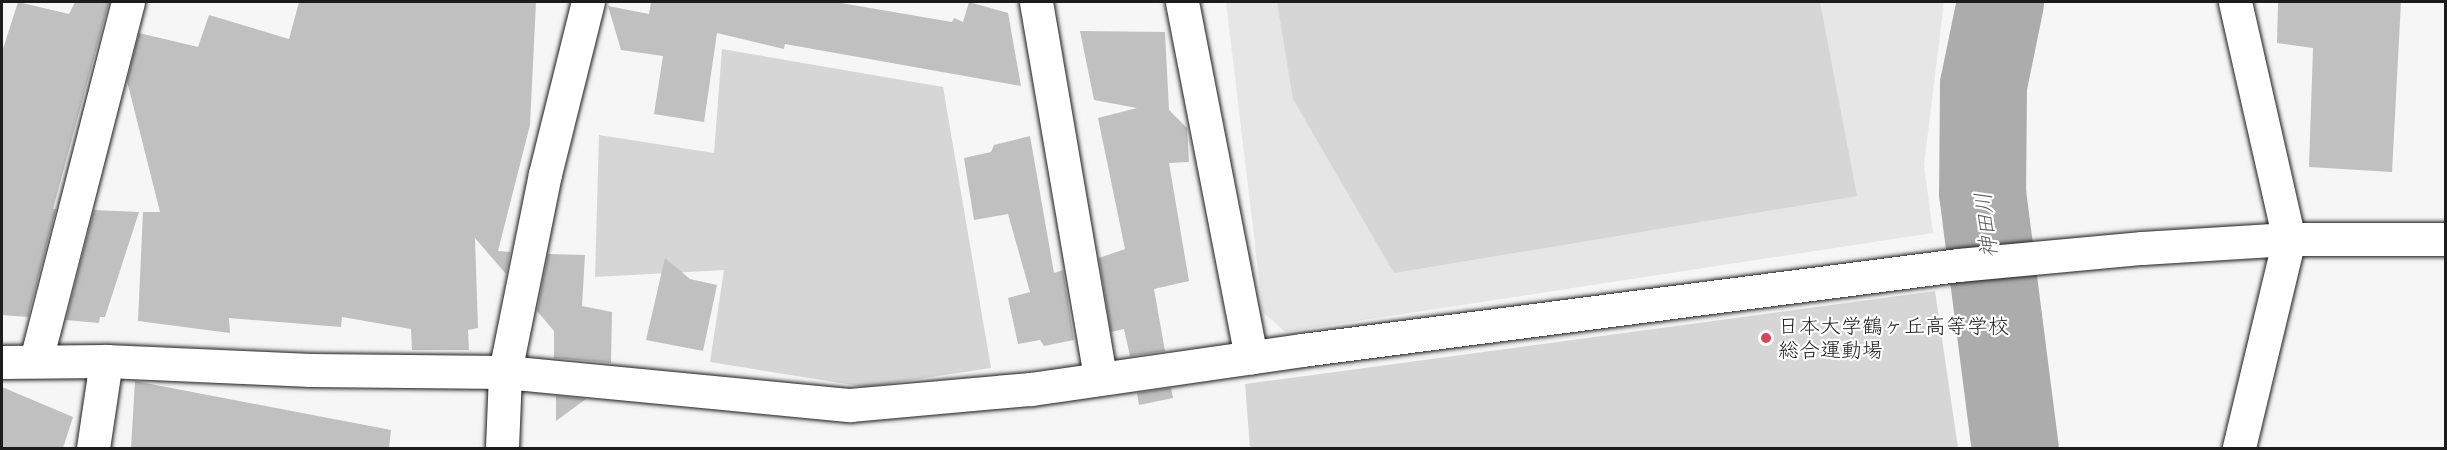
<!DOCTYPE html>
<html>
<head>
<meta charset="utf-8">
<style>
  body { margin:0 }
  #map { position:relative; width:2447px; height:450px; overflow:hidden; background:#f6f6f6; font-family:Caveat,"Klee One",sans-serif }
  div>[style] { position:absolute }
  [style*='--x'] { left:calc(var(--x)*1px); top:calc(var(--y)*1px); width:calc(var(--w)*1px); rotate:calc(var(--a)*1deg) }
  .built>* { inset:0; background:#e6e6e6 }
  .green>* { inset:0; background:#d6d6d6 }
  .river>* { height:87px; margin:-43.5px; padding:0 43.5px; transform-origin:43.5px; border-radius:43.5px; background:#acacac }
  .building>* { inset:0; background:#c0c0c0 }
  .roads { filter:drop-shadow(0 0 2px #1c1c1c) drop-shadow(0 0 2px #1c1c1c) }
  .minor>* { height:33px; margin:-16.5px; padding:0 16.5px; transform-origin:16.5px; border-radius:16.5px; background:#fff }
  .tertiary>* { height:33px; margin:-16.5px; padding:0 16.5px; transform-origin:16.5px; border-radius:16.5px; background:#fff }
  .dots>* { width:16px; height:16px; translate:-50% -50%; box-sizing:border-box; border:3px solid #fff; border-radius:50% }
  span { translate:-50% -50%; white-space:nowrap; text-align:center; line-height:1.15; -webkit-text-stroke:4.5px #fff; paint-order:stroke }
  .poi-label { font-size:21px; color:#1c1c1c }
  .left { translate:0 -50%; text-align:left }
  .water-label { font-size:22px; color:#5d5d5d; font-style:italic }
  .frame { position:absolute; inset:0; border:3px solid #1c1c1c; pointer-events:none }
</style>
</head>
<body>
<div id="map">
  <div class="built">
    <i style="clip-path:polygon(1226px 2px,1944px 2px,1924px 165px,1933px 233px,1285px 332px,1263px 312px)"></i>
  </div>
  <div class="green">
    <i style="clip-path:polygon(1277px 2px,1820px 2px,1857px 196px,1394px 273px,1293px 99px)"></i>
    <i style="clip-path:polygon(722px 49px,943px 87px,991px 368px,865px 387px,710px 362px,724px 270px,595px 277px,599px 135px,714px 153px)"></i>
    <i style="clip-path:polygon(1935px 291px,1958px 448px,1250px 448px,1245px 384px)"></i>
  </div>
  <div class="river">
    <i style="--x:2000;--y:2;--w:85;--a:101.6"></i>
    <i style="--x:1983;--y:85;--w:107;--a:90.5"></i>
    <i style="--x:1982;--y:192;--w:258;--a:82.7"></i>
  </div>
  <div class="building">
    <i style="clip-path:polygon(18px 2px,69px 14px,75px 2px,109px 2px,53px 209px,56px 209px,28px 317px,2px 315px,2px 52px)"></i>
    <i style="clip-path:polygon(299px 2px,536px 2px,530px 125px,498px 251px,510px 252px,506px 274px,475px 238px,478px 328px,468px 330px,469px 350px,412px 350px,411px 329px,342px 317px,341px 327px,229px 318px,230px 333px,138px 321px,143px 212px,160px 212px,127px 81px,139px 33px,198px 47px,209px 15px,289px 39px)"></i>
    <i style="clip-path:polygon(651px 2px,835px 2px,952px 22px,954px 18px,963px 22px,969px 2px,1008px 13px,1021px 86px,785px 44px,784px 49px,717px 33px,704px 122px,654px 114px,663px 56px,621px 50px,608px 6px,649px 14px)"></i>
    <i style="clip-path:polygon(2278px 2px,2401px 2px,2392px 172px,2309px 167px,2313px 48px,2277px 43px)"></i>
    <i style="clip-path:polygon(1080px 31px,1165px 32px,1169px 110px,1187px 128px,1189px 162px,1169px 163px,1189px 281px,1154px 289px,1165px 351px,1130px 356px,1124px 329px,1111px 332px,1099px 258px,1125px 249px,1098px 118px,1137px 108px,1094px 100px)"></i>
    <i style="clip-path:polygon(1030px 136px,1054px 273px,1063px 270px,1074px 340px,1044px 346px,1040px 340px,1018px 344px,1008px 298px,1030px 292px,1008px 214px,974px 220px,964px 158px,991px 152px,994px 145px)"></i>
    <i style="clip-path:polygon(94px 210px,139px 212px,105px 317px,100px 317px,99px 323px,66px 320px)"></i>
    <i style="clip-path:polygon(548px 254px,585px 255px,582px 306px,612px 312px,611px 363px,554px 358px,554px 331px,537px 311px)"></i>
    <i style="clip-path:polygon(665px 258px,690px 279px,717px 285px,703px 351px,646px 340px)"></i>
    <i style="clip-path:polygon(135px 381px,391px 430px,389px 448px,131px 448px)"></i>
    <i style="clip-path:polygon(2px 387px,73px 417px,63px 448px,2px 448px)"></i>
    <i style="clip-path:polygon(1171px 388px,1173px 398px,1139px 405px,1137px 393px)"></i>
    <i style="clip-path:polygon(556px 396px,586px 399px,556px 421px)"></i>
  </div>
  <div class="roads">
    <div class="minor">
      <i style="--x:1036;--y:2;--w:381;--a:80.3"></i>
      <i style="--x:1182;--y:2;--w:362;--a:79"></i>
      <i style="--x:2235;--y:2;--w:243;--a:77.2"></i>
      <i style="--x:2289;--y:239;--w:215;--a:103.5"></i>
      <i style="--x:36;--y:360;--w:370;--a:-75.6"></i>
      <i style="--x:2;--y:362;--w:104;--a:-0.6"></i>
      <i style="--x:106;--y:361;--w:205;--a:2.5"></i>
      <i style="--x:311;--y:370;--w:194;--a:0.6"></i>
      <i style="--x:505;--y:372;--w:347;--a:5.5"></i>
      <i style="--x:850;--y:405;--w:182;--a:-5.1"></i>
      <i style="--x:1031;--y:389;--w:274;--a:-8.2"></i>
      <i style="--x:1302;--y:350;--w:661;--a:-7.38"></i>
      <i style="--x:1958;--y:265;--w:185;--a:-5.3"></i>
      <i style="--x:2142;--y:248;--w:147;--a:-3.5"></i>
      <i style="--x:93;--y:448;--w:88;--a:-81.5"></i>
      <i style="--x:502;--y:448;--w:76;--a:-87.7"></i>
      <i style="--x:505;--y:372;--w:202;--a:-78.6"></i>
      <i style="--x:545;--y:174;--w:177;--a:-76"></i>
    </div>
    <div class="tertiary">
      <i style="--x:2289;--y:239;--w:157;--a:0"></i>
    </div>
  </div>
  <div class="dots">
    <i style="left:1766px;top:338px;background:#d1495b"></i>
  </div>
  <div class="poi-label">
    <span class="left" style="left:1778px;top:338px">日本大学鶴ヶ丘高等学校<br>総合運動場</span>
  </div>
  <div class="water-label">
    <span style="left:1987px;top:225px;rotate:-96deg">神田川</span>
  </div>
  <div class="frame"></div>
</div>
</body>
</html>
